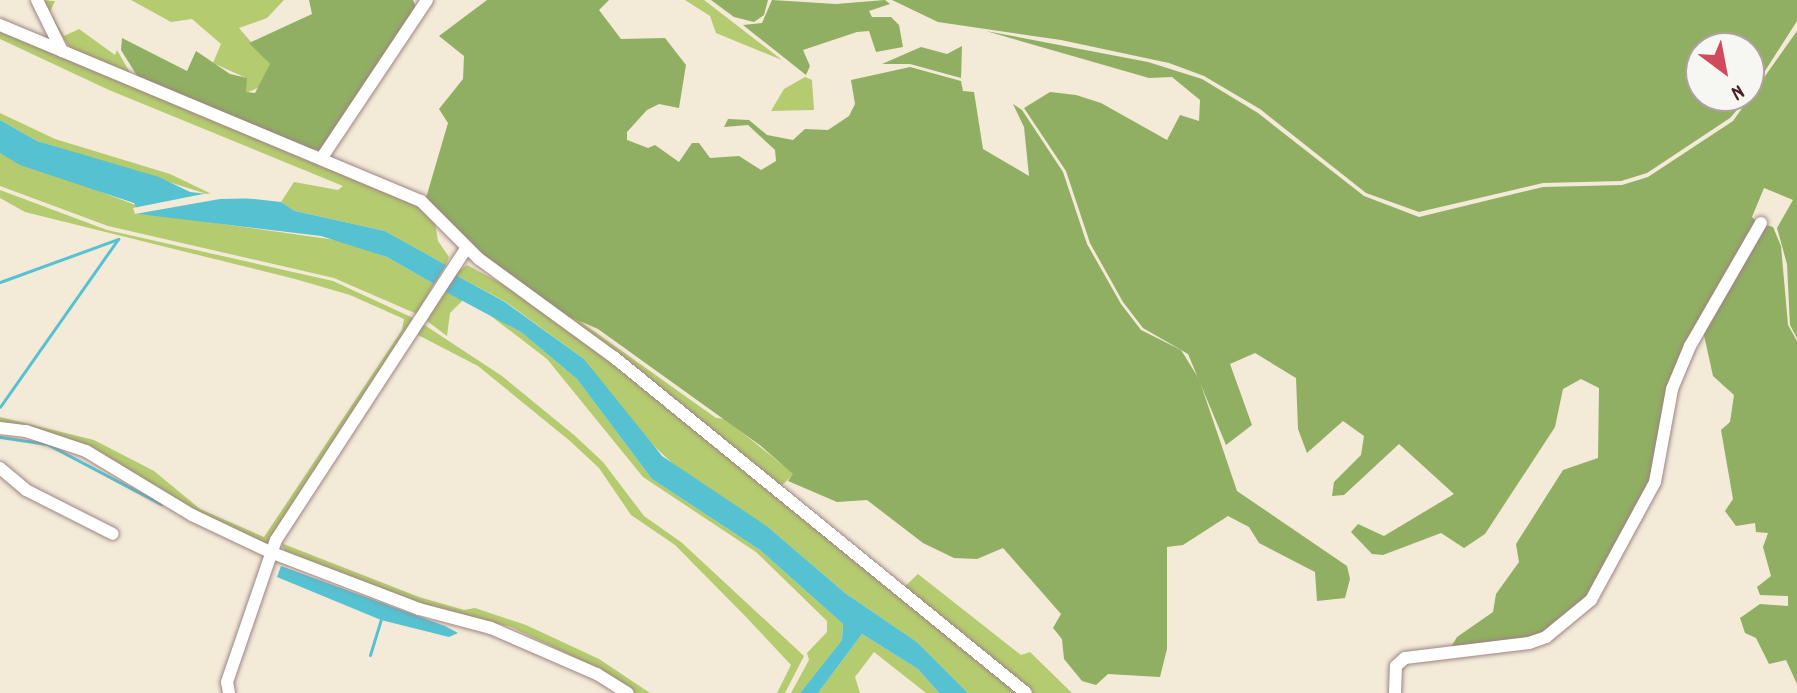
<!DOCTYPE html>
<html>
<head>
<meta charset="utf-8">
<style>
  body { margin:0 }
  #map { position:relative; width:1797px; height:693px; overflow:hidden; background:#f3ead8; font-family:Dekko,sans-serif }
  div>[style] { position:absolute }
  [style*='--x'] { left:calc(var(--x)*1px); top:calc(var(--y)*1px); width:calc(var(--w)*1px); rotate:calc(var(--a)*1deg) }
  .green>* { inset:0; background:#b5cb6f }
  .forest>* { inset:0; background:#90af62 }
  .water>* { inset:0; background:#56c1d1 }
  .pier>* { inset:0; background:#f3ead8 }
  .stream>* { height:3px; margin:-1.5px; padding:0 1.5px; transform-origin:1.5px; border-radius:1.5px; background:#56c1d1 }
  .roads { filter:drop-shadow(0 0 2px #9e8482) drop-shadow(0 0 2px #9e8482) }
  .street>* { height:12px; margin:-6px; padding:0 6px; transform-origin:6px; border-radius:6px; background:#fff }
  span { translate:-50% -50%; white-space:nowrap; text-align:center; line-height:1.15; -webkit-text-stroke:6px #f6f6f2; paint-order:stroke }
  .north { position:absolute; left:1685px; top:32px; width:80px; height:80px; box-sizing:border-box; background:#f6f6f2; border:2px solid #b1a0a2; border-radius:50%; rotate:148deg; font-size:22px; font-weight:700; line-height:32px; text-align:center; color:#4a1f2b }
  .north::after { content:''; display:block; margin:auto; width:28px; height:36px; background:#d1495b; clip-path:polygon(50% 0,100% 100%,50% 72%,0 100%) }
</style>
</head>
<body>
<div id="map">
  <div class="green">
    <i style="clip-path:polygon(38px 0,55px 1px,50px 12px,64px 36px,79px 29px,115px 55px,117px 50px,133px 78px,70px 48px)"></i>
    <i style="clip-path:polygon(131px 0,284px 0,267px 18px,239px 28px,270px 64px,262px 86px,246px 93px,246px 78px,213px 63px,221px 44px,192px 19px,171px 22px)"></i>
    <i style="clip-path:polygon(685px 0,704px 0,782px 60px,716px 33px,710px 16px)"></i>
    <i style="clip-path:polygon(0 31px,416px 205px,435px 223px,438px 241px,449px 257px,446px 265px,385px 231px,295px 211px,281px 202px,294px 182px,338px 190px,343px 186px,109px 90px,0 39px)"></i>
    <i style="clip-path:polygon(805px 77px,812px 80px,814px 110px,771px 111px,784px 89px)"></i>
    <i style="clip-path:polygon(0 113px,55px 139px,170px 174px,220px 198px,37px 141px,0 120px)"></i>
    <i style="clip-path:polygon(0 153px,164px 216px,343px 241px,387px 257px,434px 284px,417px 314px,334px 278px,108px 226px,0 186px)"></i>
    <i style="clip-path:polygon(0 190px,107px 230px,333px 281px,413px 318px,267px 544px,187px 507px,115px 461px,0 426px,0 417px,94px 440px,154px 471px,200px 509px,264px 537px,402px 330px,404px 319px,350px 295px,295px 279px,25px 212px,0 198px)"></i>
    <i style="clip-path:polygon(467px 265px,521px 294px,575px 334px,1021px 693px,968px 693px,917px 642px,845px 593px,768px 527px,683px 473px,643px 436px,584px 359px,506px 302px,454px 274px)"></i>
    <i style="clip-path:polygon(444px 291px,463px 300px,450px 313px,447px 336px,427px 321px)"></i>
    <i style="clip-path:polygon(567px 312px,716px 418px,725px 419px,794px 474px,778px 489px,561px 313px)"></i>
    <i style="clip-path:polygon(487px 313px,521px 332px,577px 379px,652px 479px,760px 550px,843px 624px,842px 640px,800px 693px,791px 693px,809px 660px,807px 653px,827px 632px,827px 621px,756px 552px,643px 477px,547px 359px)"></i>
    <i style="clip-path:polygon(423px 324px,502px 376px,574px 435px,603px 462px,644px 516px,681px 542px,804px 656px,785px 693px,777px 693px,791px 665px,748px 619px,675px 545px,631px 515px,599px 468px,570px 441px,478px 366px,418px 335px)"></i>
    <i style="clip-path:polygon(281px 543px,419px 597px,464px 610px,475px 608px,526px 625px,599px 659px,650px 693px,635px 693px,605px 672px,511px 627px,420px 605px,286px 553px)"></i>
    <i style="clip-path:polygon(918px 574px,1021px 655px,1030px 652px,1072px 693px,1030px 693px,903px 588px)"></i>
    <i style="clip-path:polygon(862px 634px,918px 669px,939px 693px,926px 693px,874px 652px,855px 677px,860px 693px,818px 693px)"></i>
  </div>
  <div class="forest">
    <i style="clip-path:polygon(309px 0,413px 0,418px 12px,325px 148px,319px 150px,305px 149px,141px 82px,121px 50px,122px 38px,187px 71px,196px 51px,230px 74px,247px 78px,246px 92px,255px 93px,270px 64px,249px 43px,312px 14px)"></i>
    <i style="clip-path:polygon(487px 0,609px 0,599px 10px,621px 39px,665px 38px,686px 65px,679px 108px,659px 104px,647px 110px,627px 132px,627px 140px,648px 148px,655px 145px,679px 162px,692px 143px,699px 143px,710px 158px,739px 156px,761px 170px,776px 161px,775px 150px,748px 125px,724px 127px,728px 119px,749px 120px,767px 135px,793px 140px,805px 129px,828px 130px,849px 116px,855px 104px,851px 80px,910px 67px,961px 81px,963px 91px,974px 92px,983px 149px,1029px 176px,1024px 127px,1013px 104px,1022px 110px,1063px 172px,1087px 244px,1121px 304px,1141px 330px,1181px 350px,1199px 379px,1237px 491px,1347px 566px,1350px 579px,1345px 598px,1317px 601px,1315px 572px,1259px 543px,1249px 527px,1228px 516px,1183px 545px,1167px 547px,1167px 649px,1160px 677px,1108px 674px,1096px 685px,1082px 681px,1064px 659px,1062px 639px,1053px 628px,1061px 614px,1003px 548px,977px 559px,954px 558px,923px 543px,867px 500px,837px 502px,788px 481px,793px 474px,761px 446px,598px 329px,561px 313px,455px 234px,426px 198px,448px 123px,439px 109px,463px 79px,464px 56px,439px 36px)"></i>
    <i style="clip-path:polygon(711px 0,768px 0,764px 15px,754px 22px,734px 17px)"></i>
    <i style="clip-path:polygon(772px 0,836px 4px,885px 0,890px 4px,869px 11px,872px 17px,891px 17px,899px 25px,903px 47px,876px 52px,869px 31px,857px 32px,803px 50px,810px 66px,806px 75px,743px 25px,762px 23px)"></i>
    <i style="clip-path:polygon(892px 0,1797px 0,1797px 21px,1749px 96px,1749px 48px,1701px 48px,1701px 96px,1749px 96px,1730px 118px,1647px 173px,1621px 181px,1543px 183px,1419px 212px,1366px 193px,1260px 109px,1204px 76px,1169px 63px,1061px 40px,938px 22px)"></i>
    <i style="clip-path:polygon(986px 31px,1148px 62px,1202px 79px,1258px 113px,1364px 196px,1419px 217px,1543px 187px,1622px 185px,1648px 177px,1733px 121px,1797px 31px,1797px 338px,1790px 325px,1787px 264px,1777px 228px,1793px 200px,1764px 188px,1752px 217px,1758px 223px,1687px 345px,1653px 479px,1589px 599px,1542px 637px,1448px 652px,1457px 637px,1493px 612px,1496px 594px,1519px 562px,1516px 544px,1563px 470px,1598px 458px,1599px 388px,1581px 379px,1563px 389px,1555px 427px,1485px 534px,1464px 548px,1441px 533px,1383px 555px,1372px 554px,1351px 532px,1358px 524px,1384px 536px,1454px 494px,1399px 444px,1344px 495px,1332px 496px,1334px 482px,1361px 455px,1364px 436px,1343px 421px,1307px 453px,1298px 429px,1296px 378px,1255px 353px,1230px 364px,1252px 425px,1226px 445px,1188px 354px,1143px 328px,1123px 302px,1090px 243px,1066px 171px,1024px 108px,1050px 92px,1076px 95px,1101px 103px,1167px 140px,1180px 115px,1199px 121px,1200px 100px,1172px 77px,1149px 78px)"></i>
    <i style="clip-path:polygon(962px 46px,961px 78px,910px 64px,882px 64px,921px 47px,947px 54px)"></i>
    <i style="clip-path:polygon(1762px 224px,1773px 227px,1781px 246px,1788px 325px,1797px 341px,1797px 684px,1786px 660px,1769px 664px,1756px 638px,1745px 633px,1740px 618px,1760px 604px,1788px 606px,1788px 596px,1760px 595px,1757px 587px,1771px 576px,1763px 547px,1768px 533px,1756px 532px,1755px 523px,1736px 526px,1725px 511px,1733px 499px,1721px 430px,1730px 422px,1734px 395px,1713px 376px,1702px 326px)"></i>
  </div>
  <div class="water">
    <i style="clip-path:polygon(0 120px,37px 141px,159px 177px,190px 192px,281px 202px,295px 211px,385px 231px,446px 265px,434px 284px,387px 257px,321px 236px,139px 214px,134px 203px,20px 165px,0 153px)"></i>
    <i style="clip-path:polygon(454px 274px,505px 302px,584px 359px,662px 456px,768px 527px,845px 593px,917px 642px,968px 693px,939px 693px,918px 669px,862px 634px,818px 693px,800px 693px,842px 640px,843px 624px,760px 550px,652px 479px,577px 379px,521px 332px,444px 291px)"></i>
    <i style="clip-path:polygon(281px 566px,445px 626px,458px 633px,449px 637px,381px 620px,277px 577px)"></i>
  </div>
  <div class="pier">
    <i style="clip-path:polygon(203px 194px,216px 193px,276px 198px,220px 199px,135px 214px,133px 208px)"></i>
  </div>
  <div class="stream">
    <i style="--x:0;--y:282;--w:126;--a:-20"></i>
    <i style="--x:118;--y:239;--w:205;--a:125.1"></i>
    <i style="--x:0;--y:437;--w:48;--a:8.5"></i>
    <i style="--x:47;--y:444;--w:129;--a:27.8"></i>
    <i style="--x:370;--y:655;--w:37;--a:-73"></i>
  </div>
  <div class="roads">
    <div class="street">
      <i style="--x:37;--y:0;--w:57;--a:63.9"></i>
      <i style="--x:0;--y:25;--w:456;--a:22.7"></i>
      <i style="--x:421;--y:201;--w:82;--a:45"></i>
      <i style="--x:479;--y:259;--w:168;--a:36.1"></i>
      <i style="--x:615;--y:358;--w:530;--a:39.18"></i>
      <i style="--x:321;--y:159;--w:191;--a:-56.3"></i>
      <i style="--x:0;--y:428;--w:26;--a:7"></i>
      <i style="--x:26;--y:431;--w:63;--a:18.4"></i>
      <i style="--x:86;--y:451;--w:124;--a:31.1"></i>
      <i style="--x:192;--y:515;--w:86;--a:25.4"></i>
      <i style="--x:270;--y:552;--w:160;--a:20.9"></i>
      <i style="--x:419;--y:609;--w:74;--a:14.8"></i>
      <i style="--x:491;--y:628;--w:116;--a:23.5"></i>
      <i style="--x:597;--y:674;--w:36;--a:32"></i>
      <i style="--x:0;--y:468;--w:34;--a:40"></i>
      <i style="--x:26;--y:490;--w:97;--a:26.8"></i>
      <i style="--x:229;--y:693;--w:11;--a:-100"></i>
      <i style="--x:227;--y:682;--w:150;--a:-71"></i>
      <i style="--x:276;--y:540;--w:348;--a:-56.9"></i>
      <i style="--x:1395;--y:693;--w:27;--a:-88"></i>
      <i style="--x:1396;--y:666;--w:12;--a:-42"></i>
      <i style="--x:1405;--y:658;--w:125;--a:-6.9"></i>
      <i style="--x:1529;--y:643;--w:18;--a:-19"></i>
      <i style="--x:1546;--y:637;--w:58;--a:-39.4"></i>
      <i style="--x:1591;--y:600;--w:134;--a:-61.5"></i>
      <i style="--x:1655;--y:482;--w:95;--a:-79.6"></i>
      <i style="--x:1672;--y:389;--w:47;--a:-67.3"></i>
      <i style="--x:1690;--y:346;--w:142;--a:-60"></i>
    </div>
  </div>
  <div class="north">N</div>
</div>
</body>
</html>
